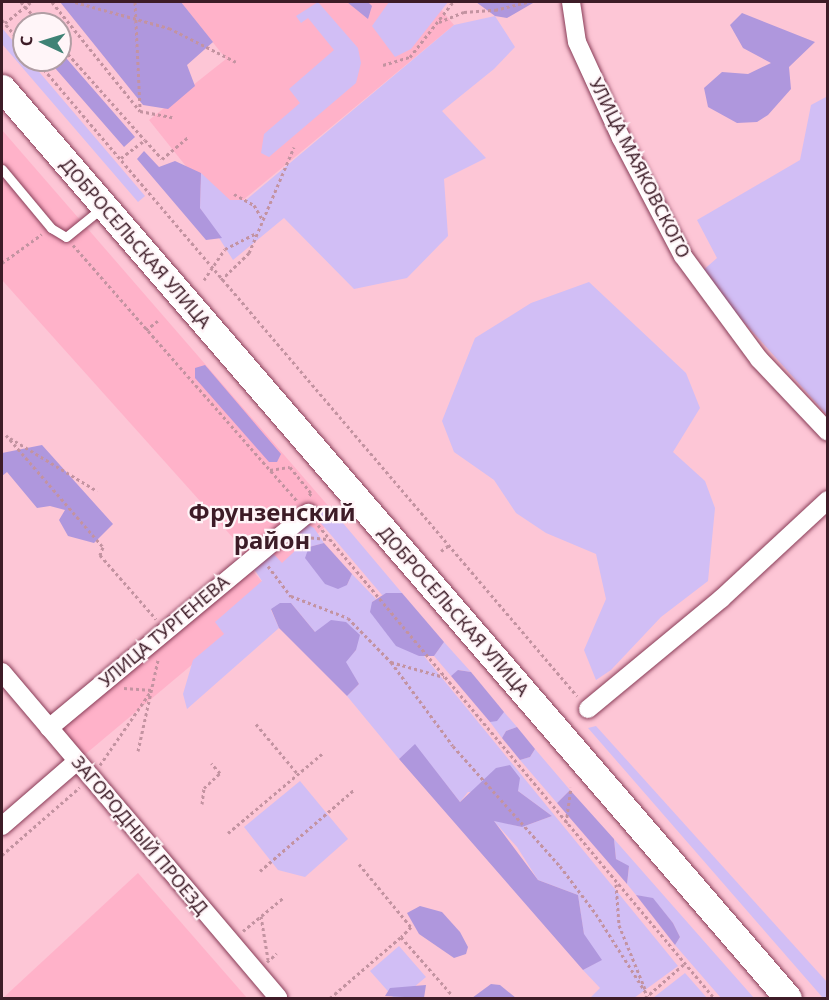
<!DOCTYPE html>
<html>
<head>
<meta charset="utf-8">
<style>
  body { margin:0 }
  #map { position:relative; width:829px; height:1000px; overflow:hidden; background:#fdc6d6; font-family:"Noto Sans",sans-serif }
  div>[style] { position:absolute }
  [style*='--x'] { left:calc(var(--x)*1px); top:calc(var(--y)*1px); width:calc(var(--w)*1px); rotate:calc(var(--a)*1deg) }
  .built>* { inset:0; background:#ffb2c9; transform-origin:0 0 }
  .green>* { inset:0; background:#d1bef5 }
  .forest>* { inset:0; background:#af97dd }
  .path>* { height:3px; margin-top:-1.5px; transform-origin:0; background:repeating-linear-gradient(90deg,#c393a1 0 3px,transparent 0 6px) }
  .roads { filter:drop-shadow(0 0 2px #883c57) drop-shadow(0 0 2px #883c57) }
  .lane>* { height:9px; margin:-4.5px; padding:0 4.5px; transform-origin:4.5px; border-radius:4.5px; background:#fff }
  .street>* { height:18px; margin:-9px; padding:0 9px; transform-origin:9px; border-radius:9px; background:#fff }
  .primary>* { height:27px; margin:-13.5px; padding:0 13.5px; transform-origin:13.5px; border-radius:13.5px; background:#fff }
  span { translate:-50% -50%; white-space:nowrap; text-align:center; line-height:1.15; -webkit-text-stroke:4.5px #fff5f8; paint-order:stroke }
  .street-label { font-size:18px; color:#3d1c27 }
  .district-label { font-size:24px; color:#3d1c27; font-weight:700 }
  .frame { position:absolute; inset:0; border:3px solid #3d1c27; pointer-events:none }
  .north { position:absolute; left:12px; top:12px; width:60px; height:60px; box-sizing:border-box; background:#fff5f8; border:2px solid #b19ea4; border-radius:50%; rotate:274deg; font-size:16px; font-weight:700; line-height:24px; text-align:center; color:#3d1c27 }
  .north::after { content:''; display:block; margin:auto; width:21px; height:27px; background:#3e8275; clip-path:polygon(50% 0,100% 100%,50% 72%,0 100%) }
</style>
</head>
<body>
<div id="map">
  <div class="built">
    <i style="clip-path:polygon(181px 2px,435px 2px,454px 25px,225px 215px,149px 120px,226px 59px)"></i>
    <i style="clip-path:polygon(2px 130px,337px 516px,269px 578px,2px 280px)"></i>
    <i style="left:249px;top:566px;width:39px;height:248px;rotate:50deg"></i>
    <i style="clip-path:polygon(138px 873px,247px 998px,3px 998px)"></i>
  </div>
  <div class="green">
    <i style="clip-path:polygon(318px 2px,358px 48px,361px 63px,356px 83px,269px 157px,261px 153px,264px 134px,300px 103px,289px 89px,334px 50px,308px 18px,301px 23px,296px 16px)"></i>
    <i style="clip-path:polygon(389px 2px,448px 2px,411px 49px,395px 57px,372px 26px)"></i>
    <i style="clip-path:polygon(495px 16px,515px 47px,494px 69px,442px 111px,486px 158px,444px 179px,448px 236px,407px 278px,354px 289px,284px 218px,233px 260px,200px 208px,201px 173px,230px 200px,246px 200px,454px 25px)"></i>
    <i style="clip-path:polygon(2px 28px,24px 54px,24px 60px,29px 60px,145px 196px,138px 202px,2px 44px)"></i>
    <i style="clip-path:polygon(827px 90px,827px 415px,700px 273px,717px 258px,697px 220px,800px 160px,811px 105px,826px 97px)"></i>
    <i style="clip-path:polygon(589px 282px,686px 373px,700px 408px,673px 452px,705px 481px,715px 508px,708px 581px,661px 617px,611px 670px,596px 680px,584px 650px,606px 599px,596px 554px,546px 533px,516px 513px,494px 480px,454px 452px,442px 421px,475px 338px,531px 303px)"></i>
    <i style="clip-path:polygon(326px 505px,337px 516px,402px 593px,382px 595px,314px 515px)"></i>
    <i style="clip-path:polygon(304px 522px,314px 528px,324px 543px,309px 547px,347px 585px,352px 574px,376px 599px,372px 602px,419px 656px,424px 656px,678px 966px,634px 998px,590px 998px,600px 988px,583px 970px,601px 960px,584px 935px,578px 895px,538px 880px,517px 847px,493px 820px,522px 827px,552px 816px,518px 791px,468px 792px,460px 802px,415px 745px,399px 759px,347px 696px,359px 684px,345px 662px,356px 650px,315px 632px,291px 603px,271px 610px,279px 628px,187px 709px,183px 694px,193px 660px,224px 634px,215px 622px,262px 581px,252px 566px,270px 550px,282px 563px,298px 548px,286px 535px)"></i>
    <i style="clip-path:polygon(444px 642px,471px 672px,459px 670px,451px 676px,434px 656px)"></i>
    <i style="clip-path:polygon(504px 712px,517px 727px,506px 731px,502px 738px,490px 722px)"></i>
    <i style="clip-path:polygon(596px 726px,827px 982px,827px 998px,823px 998px,588px 728px)"></i>
    <i style="clip-path:polygon(535px 749px,570px 790px,557px 803px,520px 760px,530px 757px)"></i>
    <i style="clip-path:polygon(300px 781px,348px 839px,305px 877px,278px 870px,244px 827px)"></i>
    <i style="clip-path:polygon(614px 839px,754px 998px,721px 998px,675px 945px,680px 937px,673px 923px,653px 899px,636px 895px,627px 884px,629px 867px,616px 859px)"></i>
    <i style="clip-path:polygon(399px 946px,426px 977px,401px 998px,394px 998px,370px 971px)"></i>
    <i style="clip-path:polygon(685px 973px,707px 998px,652px 998px,653px 998px)"></i>
  </div>
  <div class="forest">
    <i style="clip-path:polygon(60px 2px,181px 2px,213px 42px,187px 65px,195px 86px,168px 109px,143px 105px)"></i>
    <i style="clip-path:polygon(347px 2px,368px 2px,372px 6px,368px 19px)"></i>
    <i style="clip-path:polygon(476px 2px,554px 2px,533px 3px,507px 18px,495px 16px)"></i>
    <i style="clip-path:polygon(742px 13px,815px 42px,789px 67px,791px 89px,768px 115px,757px 122px,737px 123px,708px 107px,704px 88px,722px 72px,748px 74px,771px 63px,743px 48px,730px 25px)"></i>
    <i style="clip-path:polygon(60px 51px,135px 137px,124px 147px,48px 60px,60px 60px)"></i>
    <i style="clip-path:polygon(144px 151px,159px 167px,175px 161px,201px 173px,200px 208px,222px 238px,206px 240px,137px 159px)"></i>
    <i style="clip-path:polygon(205px 365px,281px 454px,277px 462px,269px 462px,195px 378px,195px 368px)"></i>
    <i style="clip-path:polygon(42px 445px,113px 524px,94px 543px,68px 536px,59px 520px,65px 510px,50px 506px,37px 508px,7px 472px,2px 476px,2px 453px)"></i>
    <i style="clip-path:polygon(324px 543px,352px 574px,347px 585px,338px 589px,325px 584px,305px 558px,309px 547px)"></i>
    <i style="clip-path:polygon(386px 593px,402px 593px,444px 642px,434px 656px,419px 656px,396px 646px,370px 612px,372px 602px)"></i>
    <i style="clip-path:polygon(280px 603px,291px 603px,315px 632px,331px 620px,346px 622px,360px 635px,356px 650px,346px 662px,359px 684px,347px 696px,279px 628px,271px 609px)"></i>
    <i style="clip-path:polygon(458px 670px,471px 672px,504px 712px,497px 721px,490px 722px,451px 676px)"></i>
    <i style="clip-path:polygon(517px 727px,535px 749px,530px 757px,520px 760px,502px 738px,506px 731px)"></i>
    <i style="clip-path:polygon(415px 744px,460px 802px,496px 768px,510px 765px,520px 778px,518px 791px,552px 816px,522px 827px,494px 821px,538px 880px,578px 895px,584px 934px,602px 960px,583px 970px,399px 759px)"></i>
    <i style="clip-path:polygon(570px 790px,614px 839px,616px 859px,629px 866px,627px 884px,557px 803px)"></i>
    <i style="clip-path:polygon(636px 895px,653px 898px,673px 923px,680px 937px,675px 945px)"></i>
    <i style="clip-path:polygon(420px 906px,442px 912px,460px 932px,468px 947px,466px 954px,454px 958px,419px 934px,407px 913px)"></i>
    <i style="clip-path:polygon(491px 984px,500px 985px,516px 998px,472px 998px)"></i>
    <i style="clip-path:polygon(426px 985px,424px 998px,385px 996px,390px 988px)"></i>
  </div>
  <div class="path">
    <i style="--x:21;--y:2;--w:30;--a:48"></i>
    <i style="--x:52;--y:2;--w:140;--a:51.1"></i>
    <i style="--x:140;--y:111;--w:33;--a:11"></i>
    <i style="--x:75;--y:2;--w:98;--a:15.5"></i>
    <i style="--x:169;--y:28;--w:75;--a:26.9"></i>
    <i style="--x:135;--y:2;--w:108;--a:87.3"></i>
    <i style="--x:2;--y:20;--w:34;--a:50"></i>
    <i style="--x:439;--y:22;--w:27;--a:-22"></i>
    <i style="--x:464;--y:12;--w:31;--a:-4"></i>
    <i style="--x:495;--y:10;--w:33;--a:-14"></i>
    <i style="--x:5;--y:23;--w:33;--a:-39"></i>
    <i style="--x:60;--y:45;--w:127;--a:48.2"></i>
    <i style="--x:36;--y:60;--w:835;--a:49.61"></i>
    <i style="--x:383;--y:65;--w:28;--a:-17"></i>
    <i style="--x:410;--y:57;--w:70;--a:-52"></i>
    <i style="--x:121;--y:158;--w:30;--a:-37"></i>
    <i style="--x:145;--y:140;--w:25;--a:48"></i>
    <i style="--x:162;--y:159;--w:34;--a:-40"></i>
    <i style="--x:234;--y:194;--w:23;--a:29"></i>
    <i style="--x:254;--y:205;--w:16;--a:60"></i>
    <i style="--x:73;--y:245;--w:342;--a:48.8"></i>
    <i style="--x:2;--y:263;--w:49;--a:-35.9"></i>
    <i style="--x:204;--y:280;--w:37;--a:-56"></i>
    <i style="--x:225;--y:249;--w:35;--a:-27"></i>
    <i style="--x:221;--y:280;--w:39;--a:-44"></i>
    <i style="--x:249;--y:253;--w:115;--a:-67"></i>
    <i style="--x:146;--y:330;--w:16;--a:-38"></i>
    <i style="--x:6;--y:435;--w:148;--a:49.1"></i>
    <i style="--x:103;--y:547;--w:9;--a:111"></i>
    <i style="--x:100;--y:555;--w:85;--a:48.8"></i>
    <i style="--x:10;--y:438;--w:102;--a:31.3"></i>
    <i style="--x:270;--y:470;--w:20;--a:-9"></i>
    <i style="--x:290;--y:467;--w:33;--a:51"></i>
    <i style="--x:311;--y:493;--w:5;--a:127"></i>
    <i style="--x:318;--y:525;--w:617;--a:50.06"></i>
    <i style="--x:305;--y:537;--w:23;--a:5"></i>
    <i style="--x:441;--y:551;--w:9;--a:-36"></i>
    <i style="--x:268;--y:566;--w:38;--a:53"></i>
    <i style="--x:291;--y:596;--w:61;--a:21.1"></i>
    <i style="--x:348;--y:618;--w:62;--a:45.7"></i>
    <i style="--x:391;--y:662;--w:55;--a:15.8"></i>
    <i style="--x:391;--y:662;--w:104;--a:53.6"></i>
    <i style="--x:453;--y:746;--w:161;--a:48.3"></i>
    <i style="--x:560;--y:866;--w:60;--a:53.1"></i>
    <i style="--x:596;--y:914;--w:97;--a:57.6"></i>
    <i style="--x:124;--y:688;--w:28;--a:4"></i>
    <i style="--x:256;--y:724;--w:64;--a:50.1"></i>
    <i style="--x:138;--y:751;--w:93;--a:-77.6"></i>
    <i style="--x:100;--y:765;--w:90;--a:-55.4"></i>
    <i style="--x:202;--y:804;--w:16;--a:-83"></i>
    <i style="--x:204;--y:788;--w:22;--a:-43"></i>
    <i style="--x:220;--y:773;--w:13;--a:-132"></i>
    <i style="--x:566;--y:823;--w:36;--a:-82"></i>
    <i style="--x:228;--y:833;--w:124;--a:-40.1"></i>
    <i style="--x:2;--y:855;--w:103;--a:-41.1"></i>
    <i style="--x:359;--y:864;--w:82;--a:50.5"></i>
    <i style="--x:411;--y:927;--w:14;--a:135"></i>
    <i style="--x:260;--y:871;--w:124;--a:-40.8"></i>
    <i style="--x:616;--y:884;--w:41;--a:85.8"></i>
    <i style="--x:619;--y:925;--w:69;--a:67.9"></i>
    <i style="--x:261;--y:916;--w:44;--a:80.8"></i>
    <i style="--x:243;--y:931;--w:52;--a:-39.5"></i>
    <i style="--x:267;--y:962;--w:13;--a:-42"></i>
    <i style="--x:330;--y:998;--w:94;--a:-40.7"></i>
    <i style="--x:401;--y:937;--w:76;--a:48.7"></i>
    <i style="--x:645;--y:998;--w:52;--a:-41.1"></i>
  </div>
  <div class="roads">
    <div class="lane">
      <i style="--x:2;--y:169;--w:77;--a:50.3"></i>
      <i style="--x:51;--y:228;--w:17;--a:31"></i>
      <i style="--x:66;--y:237;--w:46;--a:-38.9"></i>
    </div>
    <div class="street">
      <i style="--x:571;--y:2;--w:40;--a:81.5"></i>
      <i style="--x:577;--y:42;--w:106;--a:65.4"></i>
      <i style="--x:621;--y:138;--w:133;--a:62.3"></i>
      <i style="--x:683;--y:256;--w:128;--a:53.6"></i>
      <i style="--x:759;--y:359;--w:100;--a:46.6"></i>
      <i style="--x:2;--y:672;--w:427;--a:49.7"></i>
      <i style="--x:588;--y:709;--w:173;--a:-39.6"></i>
      <i style="--x:721;--y:599;--w:146;--a:-42.8"></i>
      <i style="--x:49;--y:728;--w:337;--a:-39.7"></i>
      <i style="--x:2;--y:826;--w:99;--a:-40.9"></i>
    </div>
    <div class="primary">
      <i style="--x:2;--y:88;--w:1202;--a:49.18"></i>
    </div>
  </div>
  <div class="street-label">
    <span style="left:640px;top:168px;rotate:63deg">УЛИЦА МАЯКОВСКОГО</span>
    <span style="left:136px;top:243px;rotate:49deg">ДОБРОСЕЛЬСКАЯ УЛИЦА</span>
    <span style="left:454px;top:611px;rotate:49deg">ДОБРОСЕЛЬСКАЯ УЛИЦА</span>
    <span style="left:164px;top:631px;rotate:-40deg">УЛИЦА ТУРГЕНЕВА</span>
    <span style="left:140px;top:835px;rotate:50deg">ЗАГОРОДНЫЙ ПРОЕЗД</span>
  </div>
  <div class="district-label">
    <span style="left:272px;top:526px">Фрунзенский<br>район</span>
  </div>
  <div class="frame"></div>
  <div class="north">С</div>
</div>
</body>
</html>
